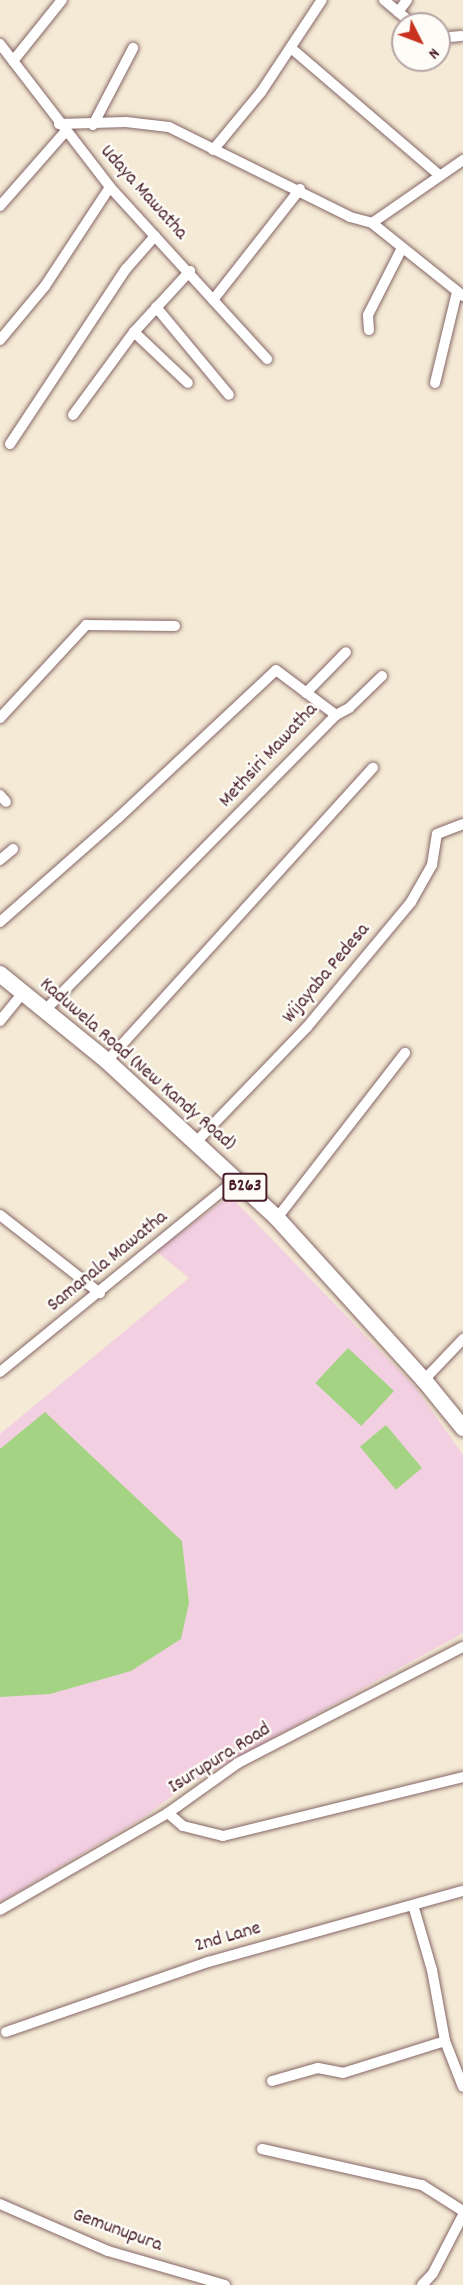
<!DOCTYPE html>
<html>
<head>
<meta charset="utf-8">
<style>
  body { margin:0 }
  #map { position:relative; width:463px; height:2285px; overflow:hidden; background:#f4ead5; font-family:Dekko,sans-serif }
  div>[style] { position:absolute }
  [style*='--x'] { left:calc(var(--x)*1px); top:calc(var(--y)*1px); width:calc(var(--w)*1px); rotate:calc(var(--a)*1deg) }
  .built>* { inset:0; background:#f2cfe1 }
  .green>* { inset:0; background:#a4d483; transform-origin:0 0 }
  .roads { filter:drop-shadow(0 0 2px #866666) drop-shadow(0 0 2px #866666) }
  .street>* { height:10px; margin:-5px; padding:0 5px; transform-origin:5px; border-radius:5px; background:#fff }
  .primary>* { height:16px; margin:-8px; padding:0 8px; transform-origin:8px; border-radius:8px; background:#fff }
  span { translate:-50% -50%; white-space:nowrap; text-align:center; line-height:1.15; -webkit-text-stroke:5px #fdfcf7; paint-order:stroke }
  .shield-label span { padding:2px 4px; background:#fdfcf7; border:2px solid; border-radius:4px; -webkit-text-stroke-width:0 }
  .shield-label { font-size:18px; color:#4a1f2b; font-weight:700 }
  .street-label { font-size:20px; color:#4a1f2b }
  .north { position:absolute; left:391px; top:12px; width:60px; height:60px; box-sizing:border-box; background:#fdfcf7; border:2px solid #b5a4a5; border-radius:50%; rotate:132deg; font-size:16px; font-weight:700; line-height:24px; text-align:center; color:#4a1f2b }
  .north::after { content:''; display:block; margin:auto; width:21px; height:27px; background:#c8321e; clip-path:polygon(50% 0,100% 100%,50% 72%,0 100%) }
</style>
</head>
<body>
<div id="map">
  <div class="built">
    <i style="clip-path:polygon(230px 1196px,415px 1387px,463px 1455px,463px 1633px,186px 1786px,144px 1817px,0 1902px,0 1434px,189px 1278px,156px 1251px)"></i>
  </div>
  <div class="green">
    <i style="left:348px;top:1348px;width:63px;height:48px;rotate:43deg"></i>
    <i style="clip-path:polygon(45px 1412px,182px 1541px,189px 1603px,181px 1639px,131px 1671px,50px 1694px,0 1697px,0 1449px)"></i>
    <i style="left:386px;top:1425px;width:56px;height:34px;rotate:50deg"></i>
  </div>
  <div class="roads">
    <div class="street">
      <i style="--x:384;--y:0;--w:38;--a:40"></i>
      <i style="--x:398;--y:12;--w:15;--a:-53"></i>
      <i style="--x:439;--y:38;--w:22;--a:-5"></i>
      <i style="--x:0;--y:44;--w:180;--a:52.4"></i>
      <i style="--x:110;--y:187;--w:233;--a:47.6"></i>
      <i style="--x:291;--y:48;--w:194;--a:40.6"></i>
      <i style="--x:13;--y:61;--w:78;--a:-51.2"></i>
      <i style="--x:59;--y:124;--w:67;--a:-1.7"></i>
      <i style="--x:126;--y:122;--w:43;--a:6.6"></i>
      <i style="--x:169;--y:127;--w:202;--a:26.4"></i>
      <i style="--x:350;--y:217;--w:23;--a:15"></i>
      <i style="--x:372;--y:223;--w:117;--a:38.7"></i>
      <i style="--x:93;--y:125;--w:87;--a:-62.5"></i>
      <i style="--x:213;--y:150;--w:75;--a:-50.4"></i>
      <i style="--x:261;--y:92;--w:110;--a:-56.5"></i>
      <i style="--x:0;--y:206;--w:100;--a:-48.7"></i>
      <i style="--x:372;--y:223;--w:111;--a:-34.7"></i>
      <i style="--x:213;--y:300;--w:141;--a:-51.9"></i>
      <i style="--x:156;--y:307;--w:114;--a:50.3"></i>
      <i style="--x:369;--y:330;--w:15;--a:-94"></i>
      <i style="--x:368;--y:315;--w:75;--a:-63.1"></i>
      <i style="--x:134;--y:332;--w:74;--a:43.4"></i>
      <i style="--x:0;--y:340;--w:70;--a:-50.2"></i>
      <i style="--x:45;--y:286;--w:118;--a:-56.7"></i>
      <i style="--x:435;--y:383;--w:94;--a:-76.4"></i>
      <i style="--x:73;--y:415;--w:103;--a:-53.7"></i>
      <i style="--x:134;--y:332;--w:83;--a:-47.4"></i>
      <i style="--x:10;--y:444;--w:210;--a:-56.5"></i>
      <i style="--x:126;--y:269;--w:44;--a:-48.7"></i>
      <i style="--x:306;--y:693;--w:57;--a:-45.7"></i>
      <i style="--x:336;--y:715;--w:15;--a:-28"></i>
      <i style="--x:349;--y:708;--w:46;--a:-44.1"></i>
      <i style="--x:0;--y:718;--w:127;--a:-47.2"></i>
      <i style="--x:86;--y:625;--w:89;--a:0.6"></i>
      <i style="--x:0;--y:795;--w:9;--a:49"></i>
      <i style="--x:0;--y:860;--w:17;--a:-40"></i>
      <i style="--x:0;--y:922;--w:157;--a:-41.4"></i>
      <i style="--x:118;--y:818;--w:216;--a:-43.1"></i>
      <i style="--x:276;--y:670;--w:75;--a:36.9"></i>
      <i style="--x:336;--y:715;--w:416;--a:134.6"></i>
      <i style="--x:0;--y:1021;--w:35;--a:-51"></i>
      <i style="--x:107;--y:1061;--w:396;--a:-47.8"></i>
      <i style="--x:197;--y:1141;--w:158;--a:-46"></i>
      <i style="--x:307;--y:1027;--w:163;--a:-50.2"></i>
      <i style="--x:411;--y:902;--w:43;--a:-60.4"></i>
      <i style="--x:432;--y:865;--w:31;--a:-81"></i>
      <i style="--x:437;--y:834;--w:28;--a:-21"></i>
      <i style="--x:0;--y:1215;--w:127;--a:38"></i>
      <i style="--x:277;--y:1218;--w:209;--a:-52.2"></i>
      <i style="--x:0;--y:1372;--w:306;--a:-39.2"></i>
      <i style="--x:424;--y:1380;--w:57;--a:-46.4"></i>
      <i style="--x:168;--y:1813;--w:20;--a:41"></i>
      <i style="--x:183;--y:1826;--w:41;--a:14"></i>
      <i style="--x:223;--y:1836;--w:247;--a:-13.8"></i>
      <i style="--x:413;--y:1905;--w:68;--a:73.7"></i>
      <i style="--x:432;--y:1970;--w:72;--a:79.6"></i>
      <i style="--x:445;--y:2041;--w:49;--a:68.6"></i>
      <i style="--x:0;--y:1910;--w:194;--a:-30"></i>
      <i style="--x:168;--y:1813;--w:86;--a:-35.5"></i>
      <i style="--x:238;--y:1763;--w:253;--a:-27.3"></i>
      <i style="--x:6;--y:2032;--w:214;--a:-19.1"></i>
      <i style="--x:208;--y:1962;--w:265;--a:-15.6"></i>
      <i style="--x:272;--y:2081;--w:48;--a:-15.8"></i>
      <i style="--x:318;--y:2068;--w:25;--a:11"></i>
      <i style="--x:343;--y:2073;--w:107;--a:-17.4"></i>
      <i style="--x:262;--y:2149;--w:164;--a:12.7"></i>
      <i style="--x:422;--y:2185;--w:49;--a:32.4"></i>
      <i style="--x:0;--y:2204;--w:118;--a:23.5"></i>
      <i style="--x:108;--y:2251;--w:122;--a:16.2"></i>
      <i style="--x:422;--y:2285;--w:16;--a:-47"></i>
      <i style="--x:433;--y:2273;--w:65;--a:-62.7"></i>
    </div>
    <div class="primary">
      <i style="--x:0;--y:974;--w:138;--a:39.1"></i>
      <i style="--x:107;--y:1061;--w:231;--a:42.7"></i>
      <i style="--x:277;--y:1218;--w:219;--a:47.8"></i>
      <i style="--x:424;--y:1380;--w:62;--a:50.9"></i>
    </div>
  </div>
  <div class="shield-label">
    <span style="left:245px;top:1187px">B263</span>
  </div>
  <div class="street-label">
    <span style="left:143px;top:193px;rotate:48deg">Udaya Mawatha</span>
    <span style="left:269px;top:756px;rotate:-47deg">Methsiri Mawatha</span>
    <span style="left:327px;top:974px;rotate:-50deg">Wijayaba Pedesa</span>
    <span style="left:137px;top:1065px;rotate:41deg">Kaduwela Road (New Kandy Road)</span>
    <span style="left:108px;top:1262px;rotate:-39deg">Samanala Mawatha</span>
    <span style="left:220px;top:1759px;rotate:-32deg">Isurupura Road</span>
    <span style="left:228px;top:1938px;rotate:-16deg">2nd Lane</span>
    <span style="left:117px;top:2231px;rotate:20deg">Gemunupura</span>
  </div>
  <div class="north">N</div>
</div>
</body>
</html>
